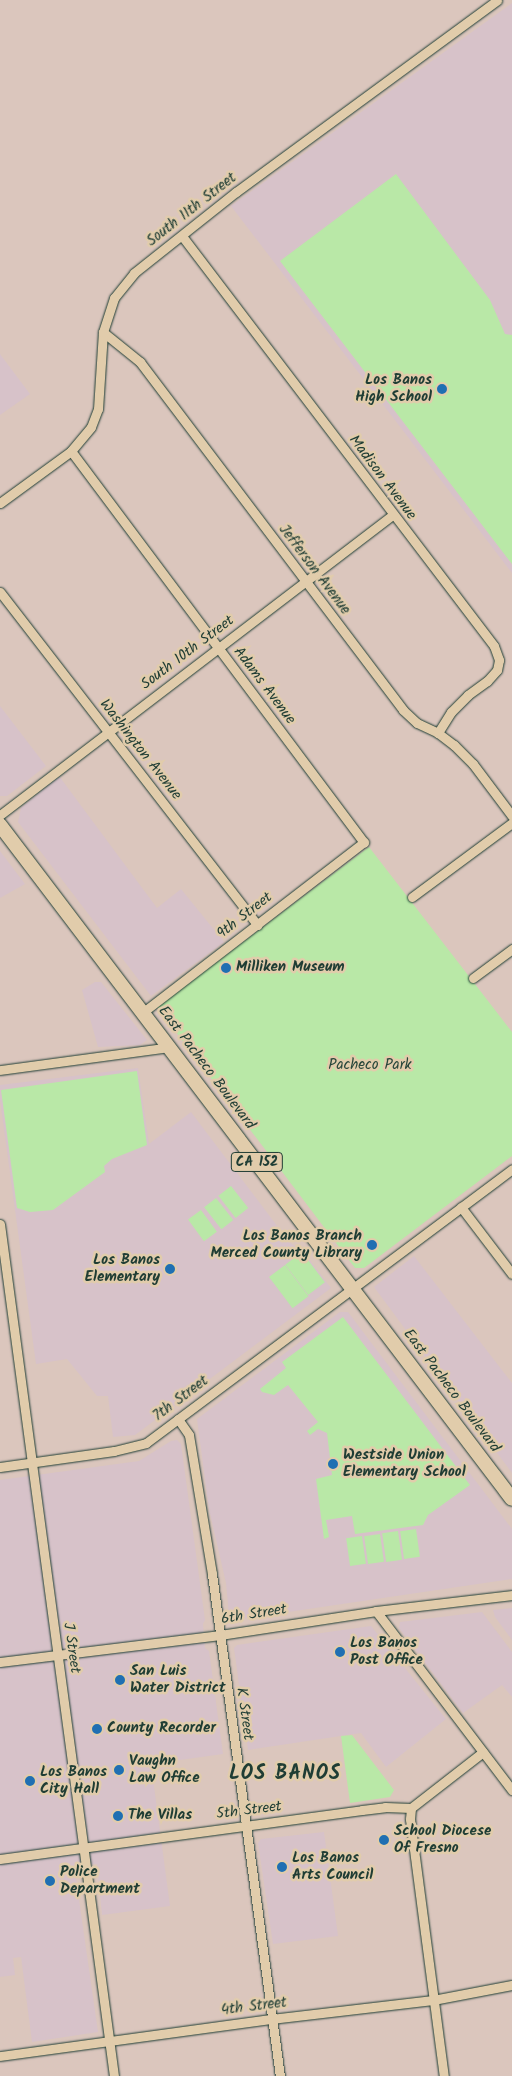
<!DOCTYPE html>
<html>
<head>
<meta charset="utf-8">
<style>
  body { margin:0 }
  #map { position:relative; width:512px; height:2076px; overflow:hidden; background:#dbc6bd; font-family:Kalam,sans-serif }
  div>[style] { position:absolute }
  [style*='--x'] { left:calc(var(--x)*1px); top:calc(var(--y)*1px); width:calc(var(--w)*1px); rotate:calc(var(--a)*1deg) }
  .built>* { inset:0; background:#d7c2c9 }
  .green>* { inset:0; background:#b9e8a7; transform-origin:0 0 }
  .roads { filter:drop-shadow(0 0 1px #1f3d34) drop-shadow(0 0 1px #1f3d34) }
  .minor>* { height:9px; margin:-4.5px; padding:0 4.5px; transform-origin:4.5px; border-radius:4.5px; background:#e1ccab }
  .highway>* { height:14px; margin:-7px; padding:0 7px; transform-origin:7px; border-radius:7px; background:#e1ccab }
  .dots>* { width:14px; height:14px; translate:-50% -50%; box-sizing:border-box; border:2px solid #e1ccab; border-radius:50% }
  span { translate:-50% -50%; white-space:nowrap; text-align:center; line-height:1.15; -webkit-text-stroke:5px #e1ccab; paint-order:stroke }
  .shield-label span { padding:1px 4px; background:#e1ccab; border:1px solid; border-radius:4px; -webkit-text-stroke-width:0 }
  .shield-label { font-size:14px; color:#1f3d34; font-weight:700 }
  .street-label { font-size:15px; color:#1f3d34 }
  .poi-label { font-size:15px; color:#1f3d34; font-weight:700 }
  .right { translate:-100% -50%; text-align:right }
  .left { translate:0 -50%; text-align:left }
  .park-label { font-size:15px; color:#27463a }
  .district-label { font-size:20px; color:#1f3d34; font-weight:700; letter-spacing:1px }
</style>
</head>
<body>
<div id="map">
  <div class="built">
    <i style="clip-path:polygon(512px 3px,512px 573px,231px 206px)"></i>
    <i style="clip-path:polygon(0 354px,30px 394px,0 415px)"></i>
    <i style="clip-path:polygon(0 706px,46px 766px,7px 796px,0 796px)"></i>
    <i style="clip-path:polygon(59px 776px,157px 908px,181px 889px,224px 942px,151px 996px,18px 822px,21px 808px)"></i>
    <i style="clip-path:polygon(0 851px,25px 884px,0 898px)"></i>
    <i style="clip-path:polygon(95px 982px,101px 982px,147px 1040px,140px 1045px,98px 1047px,82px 990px)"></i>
    <i style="clip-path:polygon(138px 1068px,149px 1144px,191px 1112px,290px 1243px,302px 1250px,331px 1288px,135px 1435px,113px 1437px,108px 1396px,97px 1396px,67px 1359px,36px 1364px,0 1100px,0 1085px)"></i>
    <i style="clip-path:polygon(414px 1256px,512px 1383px,512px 1473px,374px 1287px)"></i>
    <i style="clip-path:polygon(340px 1312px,348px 1312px,512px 1529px,512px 1579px,233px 1620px,229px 1615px,226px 1583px,209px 1509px,197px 1419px)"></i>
    <i style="clip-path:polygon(177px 1440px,181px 1444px,205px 1620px,203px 1624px,205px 1648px,209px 1651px,223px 1754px,151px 1764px,170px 1906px,102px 1915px,97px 1864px,74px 1865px,98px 2032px,32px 2042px,21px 1957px,13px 1958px,15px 1975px,0 1977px,0 1480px,139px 1461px,171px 1441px)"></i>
    <i style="clip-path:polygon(512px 1608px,512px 1640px,495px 1617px,493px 1610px)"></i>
    <i style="clip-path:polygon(482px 1612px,512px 1652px,512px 1697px,502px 1685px,463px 1713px,399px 1628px,400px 1622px)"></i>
    <i style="clip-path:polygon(371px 1626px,446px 1719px,386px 1767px,361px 1733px,248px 1750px,234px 1648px,237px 1645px)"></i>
    <i style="clip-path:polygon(324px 1832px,338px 1936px,273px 1944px,258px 1843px,261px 1839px)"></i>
  </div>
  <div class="green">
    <i style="clip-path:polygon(396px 174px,490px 300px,505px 334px,512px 335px,512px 564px,280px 261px)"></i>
    <i style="clip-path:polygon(369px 847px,512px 1032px,512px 1156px,364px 1268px,355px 1268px,157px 1007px)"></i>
    <i style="clip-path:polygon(137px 1071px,147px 1145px,112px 1159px,104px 1166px,105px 1172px,53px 1210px,30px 1212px,17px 1208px,1px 1090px)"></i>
    <i style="left:231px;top:1186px;width:28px;height:16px;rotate:52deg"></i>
    <i style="left:216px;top:1198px;width:28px;height:15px;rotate:52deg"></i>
    <i style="left:201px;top:1210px;width:27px;height:16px;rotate:54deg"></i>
    <i style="left:302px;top:1252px;width:38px;height:21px;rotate:53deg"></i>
    <i style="left:285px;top:1265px;width:39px;height:20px;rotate:53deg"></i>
    <i style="clip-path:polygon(343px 1317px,470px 1485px,428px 1515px,423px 1525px,355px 1534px,352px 1516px,326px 1520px,329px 1537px,324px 1539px,316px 1479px,332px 1475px,327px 1433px,318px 1429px,310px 1435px,307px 1431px,318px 1422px,288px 1385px,274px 1395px,262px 1392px,260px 1389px,286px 1368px,282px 1362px)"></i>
    <i style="left:416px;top:1529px;width:28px;height:16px;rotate:82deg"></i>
    <i style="left:398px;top:1531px;width:29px;height:16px;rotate:82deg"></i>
    <i style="left:380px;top:1534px;width:28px;height:16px;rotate:82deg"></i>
    <i style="left:362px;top:1536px;width:28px;height:16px;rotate:82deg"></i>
    <i style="clip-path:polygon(352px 1735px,394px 1790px,390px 1797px,350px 1803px,341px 1736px)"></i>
  </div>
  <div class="roads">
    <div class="minor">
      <i style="--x:182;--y:236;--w:515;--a:52.73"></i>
      <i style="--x:494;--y:646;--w:15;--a:70"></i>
      <i style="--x:499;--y:660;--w:10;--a:101"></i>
      <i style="--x:497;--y:670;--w:15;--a:132"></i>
      <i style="--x:487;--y:681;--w:24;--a:144"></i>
      <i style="--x:468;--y:695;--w:24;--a:135"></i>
      <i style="--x:451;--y:712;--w:25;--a:122"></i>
      <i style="--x:103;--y:332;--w:48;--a:39"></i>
      <i style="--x:140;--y:362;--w:436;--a:52.9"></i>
      <i style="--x:403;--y:710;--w:19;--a:43"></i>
      <i style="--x:417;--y:723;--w:23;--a:25"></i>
      <i style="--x:438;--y:733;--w:20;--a:37"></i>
      <i style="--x:454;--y:745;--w:27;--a:45"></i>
      <i style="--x:473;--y:764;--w:65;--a:53.1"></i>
      <i style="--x:71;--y:451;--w:489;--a:53.2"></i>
      <i style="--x:364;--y:842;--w:279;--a:142.4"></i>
      <i style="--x:0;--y:503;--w:88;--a:-36.2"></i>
      <i style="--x:71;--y:451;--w:31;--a:-50"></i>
      <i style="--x:91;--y:427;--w:19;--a:-69"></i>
      <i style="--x:98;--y:409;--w:77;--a:-86.3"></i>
      <i style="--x:103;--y:332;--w:36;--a:-72"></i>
      <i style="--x:114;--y:298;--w:32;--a:-51"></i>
      <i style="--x:134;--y:273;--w:130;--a:-38.5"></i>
      <i style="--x:236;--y:192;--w:324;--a:-36.3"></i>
      <i style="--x:0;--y:592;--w:421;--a:52.3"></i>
      <i style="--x:0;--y:815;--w:494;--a:-37.4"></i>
      <i style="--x:412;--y:897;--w:124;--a:-36.5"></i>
      <i style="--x:473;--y:978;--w:49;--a:-36.6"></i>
      <i style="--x:0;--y:1070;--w:172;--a:-7.7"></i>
      <i style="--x:461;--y:1207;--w:84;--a:52.7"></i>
      <i style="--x:0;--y:1224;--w:860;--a:82.38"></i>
      <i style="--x:178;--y:1419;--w:19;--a:55"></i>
      <i style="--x:189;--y:1435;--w:141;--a:80.6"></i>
      <i style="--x:212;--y:1574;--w:507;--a:82.29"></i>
      <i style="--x:0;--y:1467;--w:115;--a:-8"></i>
      <i style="--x:114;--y:1451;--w:33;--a:-14"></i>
      <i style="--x:146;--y:1443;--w:457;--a:-36.8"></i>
      <i style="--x:376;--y:1611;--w:225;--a:52.8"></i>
      <i style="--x:0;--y:1662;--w:222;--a:-7"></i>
      <i style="--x:220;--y:1635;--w:158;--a:-8.7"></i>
      <i style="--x:376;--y:1611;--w:137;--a:-6.7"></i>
      <i style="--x:411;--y:1808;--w:11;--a:95"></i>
      <i style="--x:410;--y:1819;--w:259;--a:82.5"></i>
      <i style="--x:0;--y:1859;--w:365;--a:-7.7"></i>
      <i style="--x:362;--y:1810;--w:23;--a:-7"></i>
      <i style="--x:385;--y:1807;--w:26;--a:2"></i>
      <i style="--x:411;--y:1808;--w:91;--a:-37.9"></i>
      <i style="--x:0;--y:2056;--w:274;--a:-7.8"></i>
      <i style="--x:271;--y:2019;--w:163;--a:-6.7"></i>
      <i style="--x:433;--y:2000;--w:80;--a:-10.8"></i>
    </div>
    <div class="highway">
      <i style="--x:0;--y:825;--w:846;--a:52.78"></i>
    </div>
  </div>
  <div class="dots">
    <i style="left:442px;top:389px;background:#1f6fb2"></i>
    <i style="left:226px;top:968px;background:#1f6fb2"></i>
    <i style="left:372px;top:1245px;background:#1f6fb2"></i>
    <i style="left:170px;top:1269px;background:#1f6fb2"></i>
    <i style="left:333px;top:1464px;background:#1f6fb2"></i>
    <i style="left:340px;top:1652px;background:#1f6fb2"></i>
    <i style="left:120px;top:1680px;background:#1f6fb2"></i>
    <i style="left:97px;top:1729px;background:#1f6fb2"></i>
    <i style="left:119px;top:1770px;background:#1f6fb2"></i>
    <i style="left:30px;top:1781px;background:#1f6fb2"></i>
    <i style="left:118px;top:1816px;background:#1f6fb2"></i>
    <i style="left:384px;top:1840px;background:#1f6fb2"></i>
    <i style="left:282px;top:1867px;background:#1f6fb2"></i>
    <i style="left:50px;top:1881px;background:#1f6fb2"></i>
  </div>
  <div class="shield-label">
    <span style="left:257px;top:1162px">CA 152</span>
  </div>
  <div class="street-label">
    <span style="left:192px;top:210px;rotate:-38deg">South 11th Street</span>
    <span style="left:382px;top:478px;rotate:53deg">Madison Avenue</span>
    <span style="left:314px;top:570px;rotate:53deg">Jefferson Avenue</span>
    <span style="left:188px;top:653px;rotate:-37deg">South 10th Street</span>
    <span style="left:264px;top:686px;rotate:53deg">Adams Avenue</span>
    <span style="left:140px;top:750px;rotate:52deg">Washington Avenue</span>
    <span style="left:245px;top:916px;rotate:-38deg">9th Street</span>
    <span style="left:206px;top:1068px;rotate:53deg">East Pacheco Boulevard</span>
    <span style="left:451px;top:1391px;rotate:53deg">East Pacheco Boulevard</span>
    <span style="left:181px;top:1399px;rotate:-37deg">7th Street</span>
    <span style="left:254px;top:1615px;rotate:-9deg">6th Street</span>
    <span style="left:71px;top:1648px;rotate:82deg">J Street</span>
    <span style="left:244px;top:1714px;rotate:82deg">K Street</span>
    <span style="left:249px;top:1811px;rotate:-7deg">5th Street</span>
    <span style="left:254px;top:2007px;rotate:-7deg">4th Street</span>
  </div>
  <div class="poi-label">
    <span class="right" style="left:432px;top:389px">Los Banos<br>High School</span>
    <span class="left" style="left:236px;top:968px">Milliken Museum</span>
    <span class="right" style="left:362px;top:1245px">Los Banos Branch<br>Merced County Library</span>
    <span class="right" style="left:160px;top:1269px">Los Banos<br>Elementary</span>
    <span class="left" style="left:343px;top:1464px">Westside Union<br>Elementary School</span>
    <span class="left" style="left:350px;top:1652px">Los Banos<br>Post Office</span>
    <span class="left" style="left:130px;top:1680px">San Luis<br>Water District</span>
    <span class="left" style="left:107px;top:1729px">County Recorder</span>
    <span class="left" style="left:129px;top:1770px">Vaughn<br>Law Office</span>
    <span class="left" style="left:40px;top:1781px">Los Banos<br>City Hall</span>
    <span class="left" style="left:128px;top:1816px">The Villas</span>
    <span class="left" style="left:394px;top:1840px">School Diocese<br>Of Fresno</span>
    <span class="left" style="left:292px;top:1867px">Los Banos<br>Arts Council</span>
    <span class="left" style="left:60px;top:1881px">Police<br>Department</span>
  </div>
  <div class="park-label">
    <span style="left:370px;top:1066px">Pacheco Park</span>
  </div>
  <div class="district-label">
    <span style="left:285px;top:1774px">LOS BANOS</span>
  </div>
</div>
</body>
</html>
